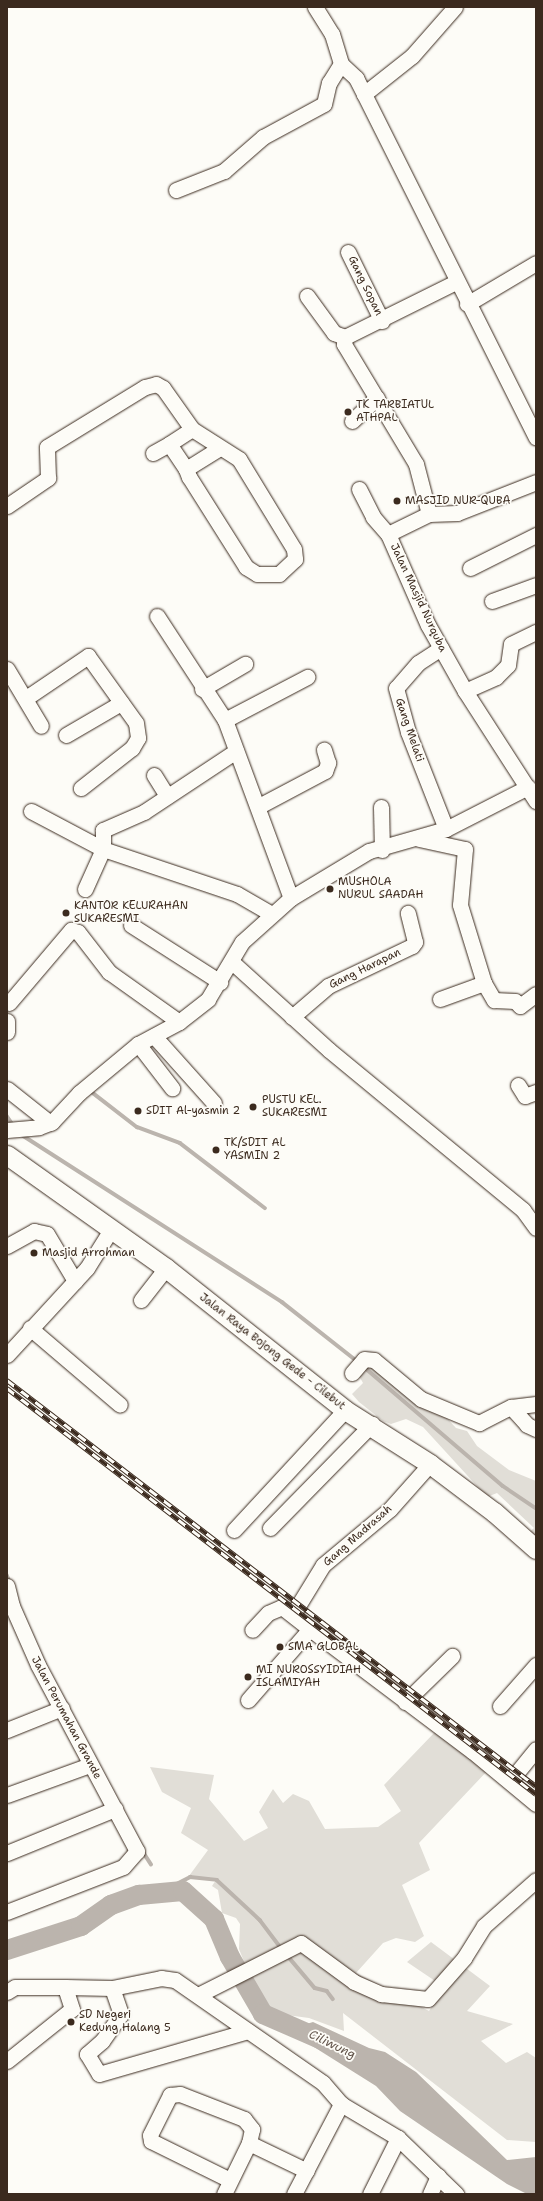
<!DOCTYPE html>
<html>
<head>
<meta charset="utf-8">
<style>
  body { margin:0 }
  #map { position:relative; width:543px; height:2201px; overflow:hidden; background:#fdfcf7; font-family:"Shantell Sans",sans-serif }
  div>[style] { position:absolute }
  [style*='--x'] { left:calc(var(--x)*1px); top:calc(var(--y)*1px); width:calc(var(--w)*1px); rotate:calc(var(--a)*1deg) }
  .green>* { inset:0; background:#e1ded7 }
  .water>* { inset:0; background:#bbb4ad }
  .stream>* { height:3.5px; margin:-1.75px; padding:0 1.75px; transform-origin:1.75px; border-radius:1.75px; background:#bbb4ad }
  .river>* { height:20px; margin:-10px; padding:0 10px; transform-origin:10px; border-radius:10px; background:#bbb4ad }
  .roads { filter:drop-shadow(0 0 1px #3b2a1e) drop-shadow(0 0 1px #3b2a1e) }
  .minor>* { height:15px; margin:-7.5px; padding:0 7.5px; transform-origin:7.5px; border-radius:7.5px; background:#fdfcf7 }
  .major>* { height:19px; margin:-9.5px; padding:0 9.5px; transform-origin:9.5px; border-radius:9.5px; background:#fdfcf7 }
  .rail>* { height:4.5px; margin-top:-2.25px; transform-origin:0; background:repeating-linear-gradient(90deg,#fdfcf7 0 9px,#3b2a1e 0 18px); box-sizing:border-box; border-block:1px solid #3b2a1e }
  .dots>* { width:11px; height:11px; translate:-50% -50%; box-sizing:border-box; border:2px solid #fdfcf7; border-radius:50% }
  span { translate:-50% -50%; white-space:nowrap; text-align:center; line-height:1.15; -webkit-text-stroke:3.5px #fdfcf7; paint-order:stroke }
  .street-label { font-size:11px; color:#3b2a1e }
  .poi-label { font-size:11px; color:#3b2a1e }
  .left { translate:0 -50%; text-align:left }
  .water-label { font-size:12px; color:#615349; font-style:italic }
  .frame { position:absolute; inset:0; border:8px solid #3b2a1e; pointer-events:none }
</style>
</head>
<body>
<div id="map">
  <div class="green">
    <i style="clip-path:polygon(365px 1366px,378px 1367px,445px 1416px,456px 1428px,467px 1431px,477px 1446px,509px 1470px,536px 1481px,536px 1540px,527px 1534px,534px 1528px,497px 1493px,487px 1497px,423px 1427px,406px 1419px,391px 1424px,383px 1421px,359px 1402px,352px 1394px,363px 1383px,358px 1374px)"></i>
    <i style="clip-path:polygon(435px 1732px,490px 1768px,419px 1843px,430px 1870px,402px 1885px,424px 1936px,415px 1942px,396px 1938px,383px 1943px,356px 1973px,429px 2011px,444px 1987px,407px 1962px,431px 1942px,490px 1986px,467px 2011px,513px 2024px,481px 2041px,506px 2063px,527px 2052px,536px 2058px,536px 2142px,507px 2140px,343px 2013px,344px 2031px,309px 2018px,264px 2012px,239px 1949px,240px 1924px,236px 1918px,222px 1913px,218px 1890px,212px 1886px,216px 1880px,189px 1876px,208px 1850px,181px 1833px,191px 1808px,162px 1792px,150px 1767px,214px 1775px,209px 1799px,244px 1841px,268px 1828px,259px 1812px,273px 1789px,283px 1803px,293px 1794px,309px 1801px,325px 1829px,378px 1827px,401px 1811px,384px 1785px)"></i>
  </div>
  <div class="water">
    <i style="clip-path:polygon(313px 2022px,369px 2048px,385px 2052px,416px 2072px,507px 2160px,536px 2157px,536px 2194px,527px 2194px,507px 2184px,400px 2111px,376px 2086px,298px 2037px,297px 2027px)"></i>
  </div>
  <div class="stream">
    <i style="--x:93;--y:1093;--w:56;--a:37.7"></i>
    <i style="--x:137;--y:1127;--w:46;--a:20.4"></i>
    <i style="--x:180;--y:1143;--w:107;--a:37.4"></i>
    <i style="--x:7;--y:1116;--w:11;--a:56"></i>
    <i style="--x:19;--y:1133;--w:313;--a:32.7"></i>
    <i style="--x:282;--y:1302;--w:95;--a:38.2"></i>
    <i style="--x:363;--y:1366;--w:184;--a:40.6"></i>
    <i style="--x:503;--y:1486;--w:40;--a:34"></i>
    <i style="--x:7;--y:1575;--w:8;--a:67"></i>
    <i style="--x:142;--y:1850;--w:17;--a:57"></i>
    <i style="--x:161;--y:1892;--w:33;--a:-27"></i>
    <i style="--x:190;--y:1877;--w:27;--a:6"></i>
    <i style="--x:217;--y:1880;--w:59;--a:42.9"></i>
    <i style="--x:260;--y:1920;--w:36;--a:53"></i>
    <i style="--x:287;--y:1955;--w:43;--a:49.7"></i>
    <i style="--x:315;--y:1988;--w:12;--a:14"></i>
    <i style="--x:327;--y:1991;--w:10;--a:53"></i>
  </div>
  <div class="river">
    <i style="--x:7;--y:1950;--w:78;--a:-18"></i>
    <i style="--x:81;--y:1926;--w:37;--a:-35"></i>
    <i style="--x:111;--y:1905;--w:30;--a:-20"></i>
    <i style="--x:139;--y:1895;--w:44;--a:-5.2"></i>
    <i style="--x:183;--y:1891;--w:42;--a:42.1"></i>
    <i style="--x:214;--y:1919;--w:41;--a:67.2"></i>
    <i style="--x:230;--y:1957;--w:66;--a:59.9"></i>
    <i style="--x:263;--y:2014;--w:62;--a:23.7"></i>
  </div>
  <div class="roads">
    <div class="minor">
      <i style="--x:315;--y:7;--w:32;--a:58"></i>
      <i style="--x:332;--y:34;--w:31;--a:73"></i>
      <i style="--x:341;--y:64;--w:21;--a:43"></i>
      <i style="--x:356;--y:78;--w:18;--a:63"></i>
      <i style="--x:364;--y:94;--w:384;--a:63.4"></i>
      <i style="--x:364;--y:94;--w:61;--a:-38.4"></i>
      <i style="--x:412;--y:56;--w:65;--a:-48.7"></i>
      <i style="--x:176;--y:190;--w:52;--a:-21.6"></i>
      <i style="--x:224;--y:171;--w:52;--a:-41.1"></i>
      <i style="--x:263;--y:137;--w:69;--a:-28.4"></i>
      <i style="--x:324;--y:104;--w:22;--a:-77"></i>
      <i style="--x:329;--y:83;--w:22;--a:-58"></i>
      <i style="--x:348;--y:252;--w:77;--a:63.8"></i>
      <i style="--x:307;--y:296;--w:46;--a:53.9"></i>
      <i style="--x:334;--y:333;--w:12;--a:20"></i>
      <i style="--x:467;--y:304;--w:80;--a:-30.7"></i>
      <i style="--x:352;--y:421;--w:34;--a:-43"></i>
      <i style="--x:153;--y:453;--w:18;--a:-29"></i>
      <i style="--x:186;--y:469;--w:30;--a:-124"></i>
      <i style="--x:169;--y:444;--w:27;--a:-33"></i>
      <i style="--x:359;--y:489;--w:31;--a:63"></i>
      <i style="--x:373;--y:517;--w:23;--a:49"></i>
      <i style="--x:388;--y:534;--w:99;--a:66.3"></i>
      <i style="--x:428;--y:625;--w:76;--a:60.7"></i>
      <i style="--x:465;--y:691;--w:131;--a:57.2"></i>
      <i style="--x:7;--y:506;--w:50;--a:-34.3"></i>
      <i style="--x:48;--y:478;--w:31;--a:-92"></i>
      <i style="--x:47;--y:447;--w:115;--a:-31.5"></i>
      <i style="--x:145;--y:387;--w:11;--a:-15"></i>
      <i style="--x:156;--y:384;--w:8;--a:30"></i>
      <i style="--x:163;--y:388;--w:50;--a:54.7"></i>
      <i style="--x:192;--y:429;--w:56;--a:32.6"></i>
      <i style="--x:239;--y:459;--w:105;--a:58.6"></i>
      <i style="--x:294;--y:549;--w:10;--a:84"></i>
      <i style="--x:295;--y:559;--w:22;--a:137"></i>
      <i style="--x:279;--y:574;--w:22;--a:180"></i>
      <i style="--x:257;--y:574;--w:13;--a:-148"></i>
      <i style="--x:246;--y:567;--w:107;--a:-122.3"></i>
      <i style="--x:189;--y:477;--w:9;--a:-111"></i>
      <i style="--x:186;--y:469;--w:39;--a:-32"></i>
      <i style="--x:429;--y:514;--w:52;--a:-104.6"></i>
      <i style="--x:416;--y:464;--w:140;--a:-121"></i>
      <i style="--x:344;--y:344;--w:7;--a:-82"></i>
      <i style="--x:345;--y:337;--w:124;--a:-26.4"></i>
      <i style="--x:388;--y:534;--w:46;--a:-26"></i>
      <i style="--x:429;--y:514;--w:28;--a:-2"></i>
      <i style="--x:457;--y:513;--w:85;--a:-21.4"></i>
      <i style="--x:470;--y:568;--w:74;--a:-26.6"></i>
      <i style="--x:492;--y:601;--w:47;--a:-20"></i>
      <i style="--x:157;--y:616;--w:124;--a:56.8"></i>
      <i style="--x:225;--y:720;--w:190;--a:69.7"></i>
      <i style="--x:441;--y:648;--w:27;--a:147"></i>
      <i style="--x:418;--y:663;--w:33;--a:131"></i>
      <i style="--x:396;--y:688;--w:46;--a:74.7"></i>
      <i style="--x:408;--y:732;--w:104;--a:68.6"></i>
      <i style="--x:7;--y:669;--w:66;--a:59.2"></i>
      <i style="--x:202;--y:689;--w:50;--a:-30.2"></i>
      <i style="--x:465;--y:691;--w:34;--a:-24"></i>
      <i style="--x:496;--y:677;--w:17;--a:-45"></i>
      <i style="--x:508;--y:665;--w:21;--a:-82"></i>
      <i style="--x:511;--y:644;--w:28;--a:-26"></i>
      <i style="--x:26;--y:698;--w:75;--a:-34.1"></i>
      <i style="--x:88;--y:656;--w:82;--a:54.4"></i>
      <i style="--x:136;--y:723;--w:15;--a:82"></i>
      <i style="--x:138;--y:738;--w:12;--a:121"></i>
      <i style="--x:132;--y:748;--w:65;--a:141.9"></i>
      <i style="--x:225;--y:720;--w:93;--a:-27.7"></i>
      <i style="--x:66;--y:735;--w:64;--a:-30.2"></i>
      <i style="--x:236;--y:751;--w:110;--a:146.5"></i>
      <i style="--x:144;--y:812;--w:45;--a:156.3"></i>
      <i style="--x:103;--y:830;--w:19;--a:90"></i>
      <i style="--x:103;--y:849;--w:141;--a:18.6"></i>
      <i style="--x:237;--y:894;--w:39;--a:30"></i>
      <i style="--x:154;--y:775;--w:25;--a:58"></i>
      <i style="--x:259;--y:806;--w:75;--a:-27.9"></i>
      <i style="--x:325;--y:771;--w:9;--a:-69"></i>
      <i style="--x:328;--y:763;--w:14;--a:-107"></i>
      <i style="--x:381;--y:807;--w:43;--a:88.7"></i>
      <i style="--x:31;--y:811;--w:81;--a:27.8"></i>
      <i style="--x:103;--y:849;--w:44;--a:114.2"></i>
      <i style="--x:419;--y:839;--w:47;--a:12.3"></i>
      <i style="--x:465;--y:849;--w:56;--a:95.1"></i>
      <i style="--x:460;--y:905;--w:82;--a:72.9"></i>
      <i style="--x:484;--y:983;--w:20;--a:60"></i>
      <i style="--x:494;--y:1000;--w:21;--a:3"></i>
      <i style="--x:515;--y:1001;--w:7;--a:45"></i>
      <i style="--x:520;--y:1006;--w:20;--a:-37"></i>
      <i style="--x:131;--y:925;--w:106;--a:32.6"></i>
      <i style="--x:232;--y:962;--w:131;--a:42.2"></i>
      <i style="--x:329;--y:1050;--w:251;--a:39.5"></i>
      <i style="--x:523;--y:1210;--w:22;--a:54"></i>
      <i style="--x:440;--y:999;--w:47;--a:-20"></i>
      <i style="--x:9;--y:1003;--w:96;--a:-49.7"></i>
      <i style="--x:71;--y:930;--w:7;--a:16"></i>
      <i style="--x:78;--y:932;--w:51;--a:52.2"></i>
      <i style="--x:109;--y:972;--w:86;--a:35.5"></i>
      <i style="--x:292;--y:1017;--w:48;--a:-40.7"></i>
      <i style="--x:328;--y:986;--w:93;--a:-25.5"></i>
      <i style="--x:412;--y:946;--w:5;--a:-53"></i>
      <i style="--x:415;--y:942;--w:30;--a:-104"></i>
      <i style="--x:7;--y:1021;--w:11;--a:90"></i>
      <i style="--x:154;--y:1036;--w:90;--a:48.2"></i>
      <i style="--x:138;--y:1044;--w:56;--a:52.3"></i>
      <i style="--x:518;--y:1085;--w:13;--a:58"></i>
      <i style="--x:525;--y:1096;--w:12;--a:-20"></i>
      <i style="--x:7;--y:1089;--w:55;--a:38.3"></i>
      <i style="--x:7;--y:1130;--w:32;--a:-5"></i>
      <i style="--x:39;--y:1127;--w:14;--a:-21"></i>
      <i style="--x:52;--y:1122;--w:40;--a:-47"></i>
      <i style="--x:79;--y:1093;--w:77;--a:-39.7"></i>
      <i style="--x:138;--y:1044;--w:47;--a:-28.2"></i>
      <i style="--x:179;--y:1022;--w:37;--a:-38"></i>
      <i style="--x:208;--y:999;--w:66;--a:-59.2"></i>
      <i style="--x:242;--y:942;--w:66;--a:-41.9"></i>
      <i style="--x:291;--y:898;--w:91;--a:-31.1"></i>
      <i style="--x:369;--y:851;--w:80;--a:-15.9"></i>
      <i style="--x:446;--y:829;--w:92;--a:-27.1"></i>
      <i style="--x:7;--y:1246;--w:31;--a:-29"></i>
      <i style="--x:34;--y:1231;--w:13;--a:13"></i>
      <i style="--x:47;--y:1234;--w:55;--a:59.2"></i>
      <i style="--x:141;--y:1300;--w:41;--a:-52"></i>
      <i style="--x:30;--y:1328;--w:118;--a:40.5"></i>
      <i style="--x:7;--y:1355;--w:118;--a:-47.4"></i>
      <i style="--x:87;--y:1268;--w:47;--a:-58"></i>
      <i style="--x:352;--y:1373;--w:18;--a:-49"></i>
      <i style="--x:364;--y:1359;--w:10;--a:6"></i>
      <i style="--x:374;--y:1360;--w:61;--a:39.7"></i>
      <i style="--x:421;--y:1399;--w:63;--a:22.5"></i>
      <i style="--x:479;--y:1423;--w:36;--a:-27"></i>
      <i style="--x:511;--y:1407;--w:25;--a:-7"></i>
      <i style="--x:511;--y:1407;--w:24;--a:48"></i>
      <i style="--x:527;--y:1425;--w:10;--a:24"></i>
      <i style="--x:270;--y:1528;--w:146;--a:-45.6"></i>
      <i style="--x:234;--y:1530;--w:163;--a:-47.2"></i>
      <i style="--x:7;--y:1586;--w:21;--a:76"></i>
      <i style="--x:12;--y:1606;--w:64;--a:66.2"></i>
      <i style="--x:38;--y:1665;--w:211;--a:62"></i>
      <i style="--x:137;--y:1851;--w:21;--a:131"></i>
      <i style="--x:123;--y:1867;--w:124;--a:158.8"></i>
      <i style="--x:293;--y:1614;--w:57;--a:-58.5"></i>
      <i style="--x:323;--y:1565;--w:87;--a:-39.9"></i>
      <i style="--x:390;--y:1509;--w:60;--a:-48.4"></i>
      <i style="--x:310;--y:1629;--w:203;--a:37"></i>
      <i style="--x:472;--y:1751;--w:83;--a:39.6"></i>
      <i style="--x:248;--y:1700;--w:94;--a:-48.9"></i>
      <i style="--x:310;--y:1629;--w:36;--a:-142"></i>
      <i style="--x:282;--y:1607;--w:15;--a:157"></i>
      <i style="--x:268;--y:1613;--w:23;--a:133"></i>
      <i style="--x:405;--y:1702;--w:66;--a:-44.4"></i>
      <i style="--x:500;--y:1706;--w:55;--a:-48.7"></i>
      <i style="--x:7;--y:1730;--w:59;--a:-21.8"></i>
      <i style="--x:510;--y:1781;--w:41;--a:-50.9"></i>
      <i style="--x:7;--y:1795;--w:88;--a:-19.9"></i>
      <i style="--x:7;--y:1853;--w:117;--a:-22.2"></i>
      <i style="--x:112;--y:1988;--w:28;--a:71"></i>
      <i style="--x:121;--y:2014;--w:33;--a:125"></i>
      <i style="--x:102;--y:2041;--w:20;--a:139"></i>
      <i style="--x:87;--y:2054;--w:23;--a:59"></i>
      <i style="--x:99;--y:2074;--w:155;--a:-16.1"></i>
      <i style="--x:7;--y:1992;--w:9;--a:-32"></i>
      <i style="--x:15;--y:1987;--w:50;--a:0"></i>
      <i style="--x:198;--y:1995;--w:115;--a:-26.8"></i>
      <i style="--x:301;--y:1943;--w:66;--a:36.3"></i>
      <i style="--x:354;--y:1982;--w:30;--a:24"></i>
      <i style="--x:381;--y:1994;--w:47;--a:6.1"></i>
      <i style="--x:428;--y:1999;--w:55;--a:-48.7"></i>
      <i style="--x:464;--y:1958;--w:38;--a:-58"></i>
      <i style="--x:484;--y:1926;--w:69;--a:-41.5"></i>
      <i style="--x:7;--y:2061;--w:83;--a:-38.7"></i>
      <i style="--x:72;--y:2009;--w:23;--a:-108"></i>
      <i style="--x:65;--y:1987;--w:47;--a:1.2"></i>
      <i style="--x:112;--y:1988;--w:50;--a:-11.5"></i>
      <i style="--x:161;--y:1978;--w:14;--a:8"></i>
      <i style="--x:175;--y:1980;--w:180;--a:34.8"></i>
      <i style="--x:323;--y:2083;--w:28;--a:49"></i>
      <i style="--x:341;--y:2104;--w:66;--a:30.8"></i>
      <i style="--x:398;--y:2138;--w:81;--a:44"></i>
      <i style="--x:230;--y:2180;--w:88;--a:-153.7"></i>
      <i style="--x:151;--y:2141;--w:6;--a:-99"></i>
      <i style="--x:150;--y:2135;--w:45;--a:-63.4"></i>
      <i style="--x:170;--y:2095;--w:10;--a:-6"></i>
      <i style="--x:180;--y:2094;--w:69;--a:21.3"></i>
      <i style="--x:244;--y:2119;--w:13;--a:51"></i>
      <i style="--x:252;--y:2129;--w:14;--a:102"></i>
      <i style="--x:249;--y:2143;--w:64;--a:25.8"></i>
      <i style="--x:224;--y:2194;--w:57;--a:-63.9"></i>
      <i style="--x:294;--y:2194;--w:102;--a:-62.4"></i>
      <i style="--x:370;--y:2194;--w:63;--a:-63.4"></i>
      <i style="--x:430;--y:2194;--w:20;--a:-66"></i>
    </div>
    <div class="major">
      <i style="--x:7;--y:1155;--w:195;--a:35.4"></i>
      <i style="--x:166;--y:1268;--w:228;--a:38.4"></i>
      <i style="--x:345;--y:1410;--w:101;--a:32.4"></i>
      <i style="--x:430;--y:1464;--w:80;--a:36.9"></i>
      <i style="--x:494;--y:1512;--w:56;--a:41.4"></i>
    </div>
  </div>
  <div class="rail">
    <i style="--x:7;--y:1380;--w:667;--a:37.51"></i>
    <i style="--x:7;--y:1388;--w:667;--a:37.51"></i>
  </div>
  <div class="dots">
    <i style="left:348px;top:412px;background:#3b2a1e"></i>
    <i style="left:397px;top:501px;background:#3b2a1e"></i>
    <i style="left:330px;top:889px;background:#3b2a1e"></i>
    <i style="left:66px;top:913px;background:#3b2a1e"></i>
    <i style="left:253px;top:1107px;background:#3b2a1e"></i>
    <i style="left:138px;top:1111px;background:#3b2a1e"></i>
    <i style="left:216px;top:1150px;background:#3b2a1e"></i>
    <i style="left:34px;top:1253px;background:#3b2a1e"></i>
    <i style="left:280px;top:1647px;background:#3b2a1e"></i>
    <i style="left:248px;top:1677px;background:#3b2a1e"></i>
    <i style="left:71px;top:2022px;background:#3b2a1e"></i>
  </div>
  <div class="street-label">
    <span style="left:365px;top:286px;rotate:64deg">Gang Sopan</span>
    <span style="left:418px;top:598px;rotate:65deg">Jalan Masjid Nurquba</span>
    <span style="left:409px;top:730px;rotate:71deg">Gang Melati</span>
    <span style="left:365px;top:969px;rotate:-26deg">Gang Harapan</span>
    <span style="left:272px;top:1352px;rotate:38deg">Jalan Raya Bojong Gede - Cilebut</span>
    <span style="left:358px;top:1536px;rotate:-41deg">Gang Madrasah</span>
    <span style="left:66px;top:1718px;rotate:62deg">Jalan Perumahan Grande</span>
  </div>
  <div class="poi-label">
    <span class="left" style="left:356px;top:412px">TK TARBIATUL<br>ATHPAL</span>
    <span class="left" style="left:405px;top:501px">MASJID NUR-QUBA</span>
    <span class="left" style="left:338px;top:889px">MUSHOLA<br>NURUL SAADAH</span>
    <span class="left" style="left:74px;top:913px">KANTOR KELURAHAN<br>SUKARESMI</span>
    <span class="left" style="left:262px;top:1107px">PUSTU KEL.<br>SUKARESMI</span>
    <span class="left" style="left:146px;top:1111px">SDIT Al-yasmin 2</span>
    <span class="left" style="left:224px;top:1150px">TK/SDIT AL<br>YASMIN 2</span>
    <span class="left" style="left:42px;top:1253px">Masjid Arrohman</span>
    <span class="left" style="left:288px;top:1647px">SMA GLOBAL</span>
    <span class="left" style="left:256px;top:1677px">MI NUROSSYIDIAH<br>ISLAMIYAH</span>
    <span class="left" style="left:79px;top:2022px">SD Negeri<br>Kedung Halang 5</span>
  </div>
  <div class="water-label">
    <span style="left:332px;top:2045px;rotate:26deg">Ciliwung</span>
  </div>
  <div class="frame"></div>
</div>
</body>
</html>
